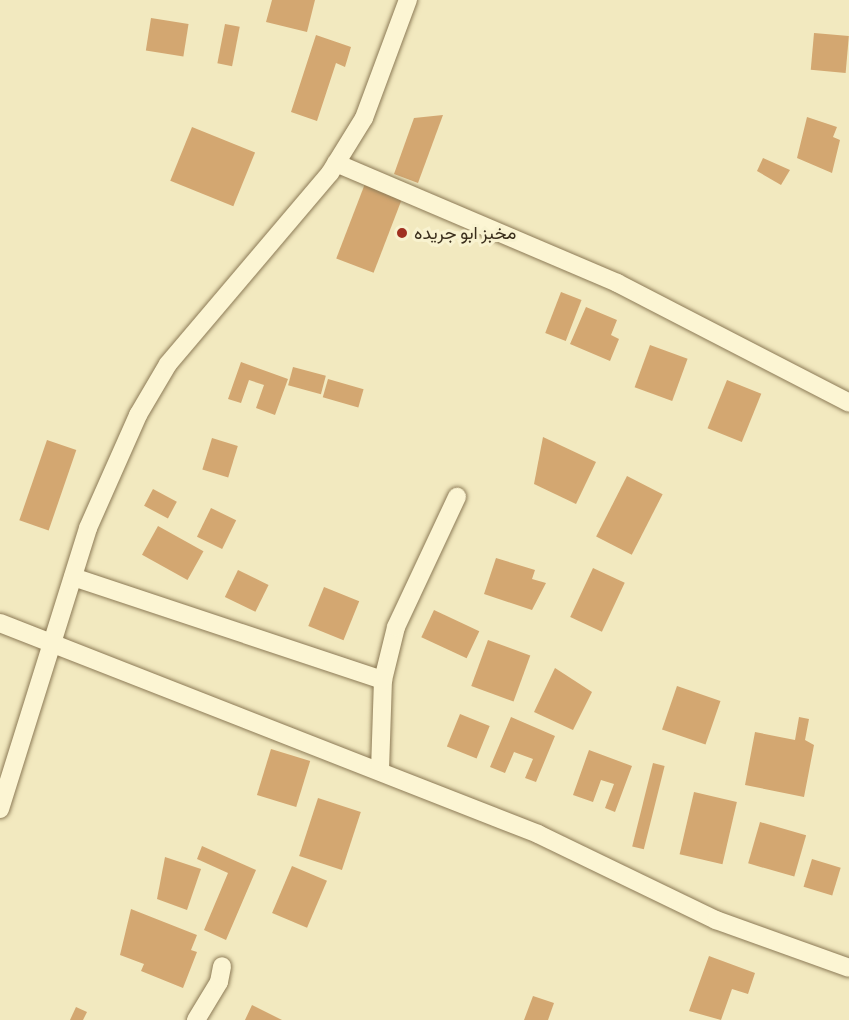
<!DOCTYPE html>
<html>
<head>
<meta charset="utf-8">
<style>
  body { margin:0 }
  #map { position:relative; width:849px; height:1020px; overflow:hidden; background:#f2e9bf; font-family:Bitter,Vazirmatn,serif }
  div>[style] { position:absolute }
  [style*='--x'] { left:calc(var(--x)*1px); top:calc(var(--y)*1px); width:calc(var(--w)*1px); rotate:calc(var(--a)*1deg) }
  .building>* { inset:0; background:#d3a771; transform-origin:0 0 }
  .roads { filter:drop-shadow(0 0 2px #8c7a56) drop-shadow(0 0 2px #8c7a56) }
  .minor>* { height:18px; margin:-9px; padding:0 9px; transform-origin:9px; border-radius:9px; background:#fcf5d3 }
  .dots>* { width:16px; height:16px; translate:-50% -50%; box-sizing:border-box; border:3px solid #f8f2cf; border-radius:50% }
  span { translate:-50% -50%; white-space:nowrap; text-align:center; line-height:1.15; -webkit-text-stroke:6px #f8f2cf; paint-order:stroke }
  .poi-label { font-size:18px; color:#3a2e1c }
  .left { translate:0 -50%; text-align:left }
</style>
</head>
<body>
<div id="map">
  <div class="building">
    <i style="clip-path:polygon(272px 0,315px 0,307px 32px,266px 22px)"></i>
    <i style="left:151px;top:18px;width:38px;height:33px;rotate:9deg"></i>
    <i style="left:225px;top:24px;width:15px;height:40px;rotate:11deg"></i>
    <i style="left:814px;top:33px;width:35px;height:37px;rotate:5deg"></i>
    <i style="clip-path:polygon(316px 35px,351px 47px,345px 67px,336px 63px,317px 121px,291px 112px)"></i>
    <i style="clip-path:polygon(443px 115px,418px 183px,394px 174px,414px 118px)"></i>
    <i style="clip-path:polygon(807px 117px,837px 127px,833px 137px,840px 140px,832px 173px,797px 158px)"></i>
    <i style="left:192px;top:127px;width:68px;height:58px;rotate:22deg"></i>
    <i style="clip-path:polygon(763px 158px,790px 170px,781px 185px,757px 171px)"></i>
    <i style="left:366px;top:181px;width:40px;height:83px;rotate:21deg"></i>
    <i style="left:561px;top:292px;width:22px;height:44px;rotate:21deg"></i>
    <i style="clip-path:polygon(586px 307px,617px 320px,611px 335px,619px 339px,610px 361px,570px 344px)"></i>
    <i style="left:650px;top:345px;width:40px;height:45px;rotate:20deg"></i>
    <i style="clip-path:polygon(241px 362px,288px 379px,275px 415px,256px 408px,264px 385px,249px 380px,241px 403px,228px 399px)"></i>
    <i style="left:293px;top:367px;width:34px;height:19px;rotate:15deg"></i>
    <i style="left:328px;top:379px;width:37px;height:19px;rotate:16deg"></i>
    <i style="left:727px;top:380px;width:37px;height:52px;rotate:22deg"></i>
    <i style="clip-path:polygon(543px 437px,596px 462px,576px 504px,534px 484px)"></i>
    <i style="left:212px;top:438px;width:27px;height:33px;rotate:17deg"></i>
    <i style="left:47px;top:440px;width:31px;height:85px;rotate:19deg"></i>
    <i style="left:627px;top:476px;width:40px;height:68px;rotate:27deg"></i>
    <i style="left:153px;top:489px;width:27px;height:19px;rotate:28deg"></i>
    <i style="left:211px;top:508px;width:28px;height:32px;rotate:26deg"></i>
    <i style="left:158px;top:526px;width:52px;height:33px;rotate:29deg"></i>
    <i style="clip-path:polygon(496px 558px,535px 570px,532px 579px,546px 583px,532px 610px,484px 594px)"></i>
    <i style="left:593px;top:568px;width:35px;height:54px;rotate:25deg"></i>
    <i style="left:238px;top:570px;width:34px;height:30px;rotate:26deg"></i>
    <i style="left:324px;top:587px;width:38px;height:42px;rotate:22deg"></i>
    <i style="left:434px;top:610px;width:50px;height:30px;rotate:25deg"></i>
    <i style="left:488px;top:640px;width:45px;height:49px;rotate:20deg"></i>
    <i style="clip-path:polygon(555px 668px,592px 692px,573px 730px,534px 712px)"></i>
    <i style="left:677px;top:686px;width:46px;height:46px;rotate:19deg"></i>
    <i style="left:460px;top:714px;width:32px;height:35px;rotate:22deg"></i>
    <i style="clip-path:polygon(511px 717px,555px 736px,536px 782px,525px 778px,533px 759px,514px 752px,505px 773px,490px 767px)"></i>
    <i style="clip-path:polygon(799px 717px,809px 719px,805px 740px,814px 745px,804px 797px,745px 785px,755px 732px,795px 740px)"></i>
    <i style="left:271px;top:749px;width:41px;height:48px;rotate:17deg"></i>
    <i style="clip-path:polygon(589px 750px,632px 766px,615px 812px,605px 808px,614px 784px,601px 780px,593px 802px,573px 795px)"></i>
    <i style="left:653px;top:763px;width:12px;height:86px;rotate:14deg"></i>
    <i style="left:694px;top:792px;width:44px;height:64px;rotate:13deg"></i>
    <i style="left:318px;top:798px;width:45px;height:61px;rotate:18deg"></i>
    <i style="left:760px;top:822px;width:48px;height:43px;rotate:16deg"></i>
    <i style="clip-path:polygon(202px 846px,256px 870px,226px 940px,204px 930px,228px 873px,197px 859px)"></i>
    <i style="clip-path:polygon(165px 857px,201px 869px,187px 910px,157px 899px)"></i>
    <i style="left:812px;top:859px;width:30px;height:29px;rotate:17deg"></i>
    <i style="left:292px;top:866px;width:38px;height:51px;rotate:23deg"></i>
    <i style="clip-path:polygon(131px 909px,197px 935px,191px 950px,197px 952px,183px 988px,141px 971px,144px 964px,120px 955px)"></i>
    <i style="clip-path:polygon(709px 956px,755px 973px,748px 994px,732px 989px,721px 1020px,689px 1011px)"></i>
    <i style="clip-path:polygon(533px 996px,554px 1003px,548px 1020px,524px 1020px)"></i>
    <i style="clip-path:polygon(252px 1005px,282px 1020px,245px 1020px)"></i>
    <i style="clip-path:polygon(76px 1007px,87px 1012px,83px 1020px,70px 1020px)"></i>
  </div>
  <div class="roads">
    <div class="minor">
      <i style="--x:336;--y:163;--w:306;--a:23.1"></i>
      <i style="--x:617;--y:283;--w:261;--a:27.3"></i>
      <i style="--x:73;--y:577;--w:327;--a:18.4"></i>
      <i style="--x:0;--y:623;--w:578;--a:21.41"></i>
      <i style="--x:538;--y:834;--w:198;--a:25.8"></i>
      <i style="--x:716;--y:920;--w:141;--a:19.8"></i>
      <i style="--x:380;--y:770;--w:90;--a:-88.1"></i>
      <i style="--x:383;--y:680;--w:55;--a:-76.2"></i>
      <i style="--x:396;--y:627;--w:144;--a:-64.9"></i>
      <i style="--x:0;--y:809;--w:294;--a:-72.6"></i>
      <i style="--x:88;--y:528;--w:124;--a:-66.1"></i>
      <i style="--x:138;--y:415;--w:59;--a:-59.5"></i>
      <i style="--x:168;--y:364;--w:250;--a:-49.7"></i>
      <i style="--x:330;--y:173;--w:65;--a:-58.3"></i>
      <i style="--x:364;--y:118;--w:126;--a:-69.6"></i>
      <i style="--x:196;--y:1020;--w:44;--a:-58.8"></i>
      <i style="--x:219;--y:982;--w:16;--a:-79"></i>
    </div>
  </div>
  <div class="dots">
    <i style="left:402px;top:233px;background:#a03020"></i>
  </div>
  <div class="poi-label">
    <span class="left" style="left:414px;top:233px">مخبز ابو جريده</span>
  </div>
</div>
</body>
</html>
